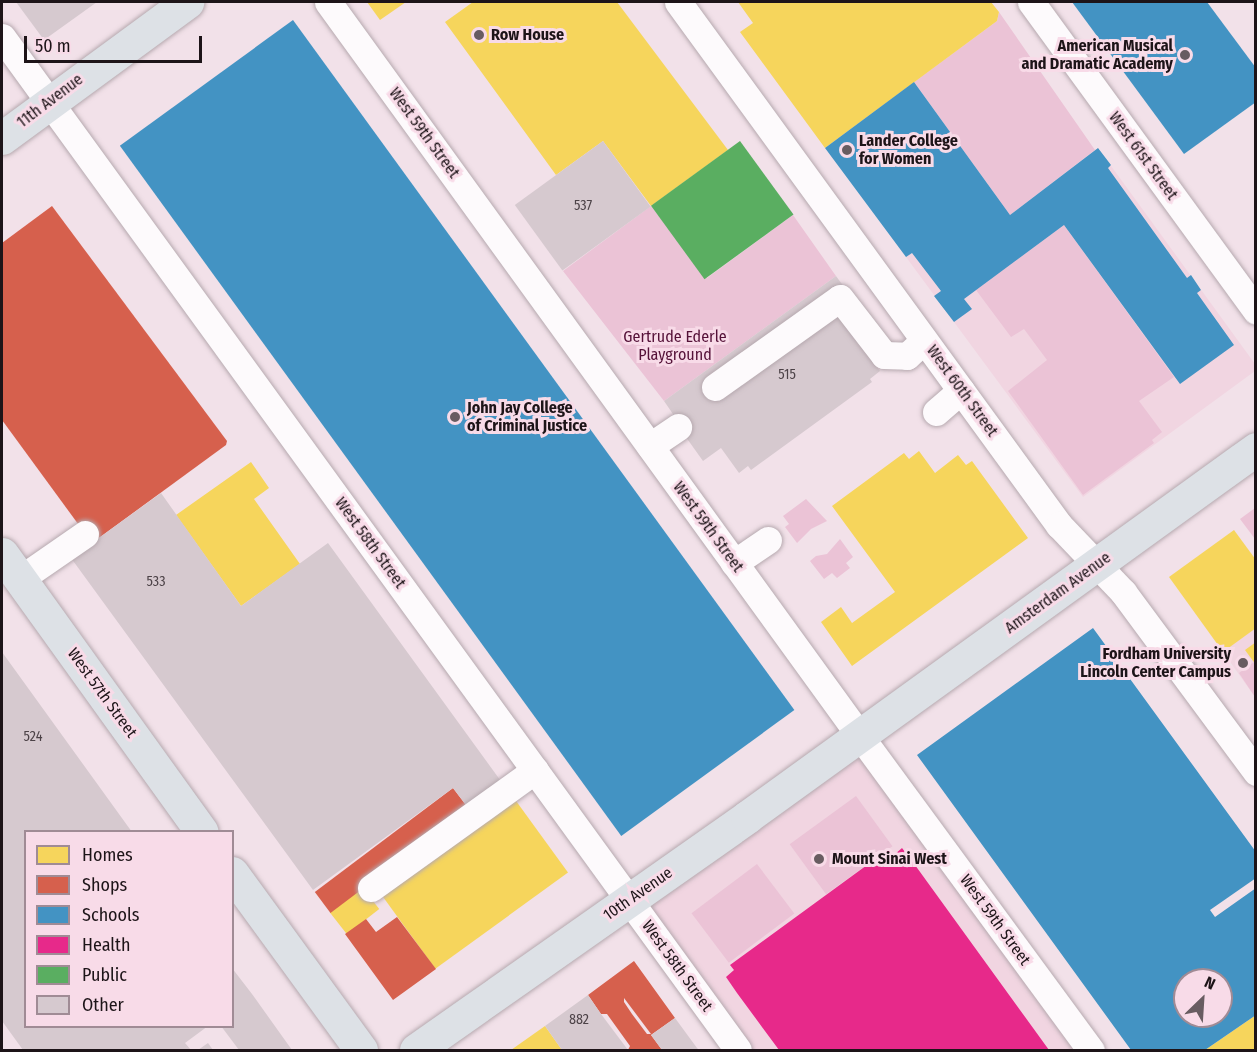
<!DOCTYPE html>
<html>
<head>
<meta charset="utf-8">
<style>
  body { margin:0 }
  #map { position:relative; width:1257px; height:1052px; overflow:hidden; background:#f2e1e9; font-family:"Fira Sans Condensed",sans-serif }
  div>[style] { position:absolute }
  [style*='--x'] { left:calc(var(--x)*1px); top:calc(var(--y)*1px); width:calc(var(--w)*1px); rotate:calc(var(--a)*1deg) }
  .built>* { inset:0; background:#f1d5e1 }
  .green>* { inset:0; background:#ebc3d6; transform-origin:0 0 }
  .homes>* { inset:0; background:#f6d55c; transform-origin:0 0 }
  .shops>* { inset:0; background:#d6604d; transform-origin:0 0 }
  .schools>* { inset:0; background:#4393c3; transform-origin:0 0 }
  .health>* { inset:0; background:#e7298a }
  .public>* { inset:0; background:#5aae61; transform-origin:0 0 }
  .building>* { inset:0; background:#d6c9cf; transform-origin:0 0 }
  .roads { filter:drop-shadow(0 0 2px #b6a9af) drop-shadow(0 0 2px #b6a9af) }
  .minor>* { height:27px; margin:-13.5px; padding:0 13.5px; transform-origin:13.5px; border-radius:13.5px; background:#fdfafc }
  .major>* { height:33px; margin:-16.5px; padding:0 16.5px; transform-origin:16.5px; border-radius:16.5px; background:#dde1e6 }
  .dots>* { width:16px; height:16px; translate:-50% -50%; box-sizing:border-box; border:3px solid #f8dbe8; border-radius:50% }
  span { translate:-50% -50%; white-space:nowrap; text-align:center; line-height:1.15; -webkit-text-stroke:6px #f8dbe8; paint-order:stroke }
  .number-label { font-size:14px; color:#4c4247 }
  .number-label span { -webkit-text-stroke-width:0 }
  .poi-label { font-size:16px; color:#1d1418; font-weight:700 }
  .left { translate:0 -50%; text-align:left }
  .right { translate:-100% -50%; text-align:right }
  .street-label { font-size:16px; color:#1d1418 }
  .park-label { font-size:16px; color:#551138 }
  .frame { position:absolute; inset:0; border:3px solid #1d1418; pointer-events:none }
  .legend { position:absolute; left:24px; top:830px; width:210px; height:198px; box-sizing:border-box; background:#f8dbe8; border:2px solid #a08b95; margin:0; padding:8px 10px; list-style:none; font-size:18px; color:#1d1418 }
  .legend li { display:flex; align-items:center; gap:12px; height:30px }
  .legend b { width:30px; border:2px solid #a08b95 }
  .north { position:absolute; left:1173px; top:968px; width:60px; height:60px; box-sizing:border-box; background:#f8dbe8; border:2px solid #a08b95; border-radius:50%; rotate:25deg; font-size:16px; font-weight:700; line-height:24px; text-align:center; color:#1d1418 }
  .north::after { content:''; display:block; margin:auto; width:21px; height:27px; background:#685c61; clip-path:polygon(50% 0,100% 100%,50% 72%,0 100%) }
  .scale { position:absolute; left:24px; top:36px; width:178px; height:27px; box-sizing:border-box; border:3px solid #1d1418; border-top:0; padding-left:8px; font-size:18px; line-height:21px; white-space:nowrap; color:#1d1418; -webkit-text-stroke:4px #f8dbe8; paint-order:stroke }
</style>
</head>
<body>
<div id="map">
  <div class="built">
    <i style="clip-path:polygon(1098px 148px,1255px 364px,1255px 371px,1083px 497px,906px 257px,994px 193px,1010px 215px)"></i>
    <i style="clip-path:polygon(1255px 628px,1255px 697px,1223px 652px)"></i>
    <i style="clip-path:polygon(860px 736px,1091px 1050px,738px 1050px,630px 900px)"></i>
  </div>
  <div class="green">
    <i style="clip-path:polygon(999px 12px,1095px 150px,1010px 215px,914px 82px,997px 21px)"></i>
    <i style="clip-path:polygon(651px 206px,707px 278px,793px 215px,836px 276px,664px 401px,563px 271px)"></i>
    <i style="clip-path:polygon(1064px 225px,1174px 377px,1139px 401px,1162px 432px,1152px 440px,1154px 443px,1083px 495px,1008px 391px,1047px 360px,1024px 329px,1011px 337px,976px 290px)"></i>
    <i style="clip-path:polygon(806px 499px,827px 521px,811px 529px,797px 543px,785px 527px,789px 524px,783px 516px)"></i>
    <i style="clip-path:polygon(1255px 508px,1255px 539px,1240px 519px)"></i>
    <i style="clip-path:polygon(840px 539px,853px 557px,846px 563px,850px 568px,837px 578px,832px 573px,824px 579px,810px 561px,816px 556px,827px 554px)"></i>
    <i style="clip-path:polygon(1254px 662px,1255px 664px,1255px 697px,1239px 673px)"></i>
    <i style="left:856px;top:796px;width:62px;height:82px;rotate:54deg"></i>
    <i style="left:757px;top:864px;width:62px;height:82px;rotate:53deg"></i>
  </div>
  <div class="homes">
    <i style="clip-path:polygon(367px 2px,406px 2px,380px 20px)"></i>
    <i style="clip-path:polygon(473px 2px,617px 2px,728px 150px,651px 206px,603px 141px,556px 175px,445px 22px)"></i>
    <i style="clip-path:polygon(738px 2px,991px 2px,999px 12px,997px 21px,825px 148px,740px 32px,753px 23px)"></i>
    <i style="clip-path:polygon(919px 451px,935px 473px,958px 455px,966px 465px,972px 461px,1028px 538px,852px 666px,821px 622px,841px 607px,852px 623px,895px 592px,832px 506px,904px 453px,909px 459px)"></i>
    <i style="clip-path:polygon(251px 462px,269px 488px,254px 499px,300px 564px,241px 606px,176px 515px)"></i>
    <i style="clip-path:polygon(1234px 530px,1256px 560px,1256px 628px,1223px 652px,1169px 577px)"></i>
    <i style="clip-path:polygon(1256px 642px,1256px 665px,1245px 650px)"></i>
    <i style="left:511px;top:794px;width:97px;height:164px;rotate:54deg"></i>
    <i style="left:362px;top:887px;width:28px;height:41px;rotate:52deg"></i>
    <i style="clip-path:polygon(1256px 1015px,1256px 1050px,1205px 1050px)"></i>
    <i style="clip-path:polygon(545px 1026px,562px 1050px,511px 1050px)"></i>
  </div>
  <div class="shops">
    <i style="clip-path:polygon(52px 206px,227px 441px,226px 445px,92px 543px,2px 420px,2px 243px)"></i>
    <i style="left:453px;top:788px;width:26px;height:173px;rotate:53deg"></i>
    <i style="clip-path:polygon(397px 917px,436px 969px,393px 1000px,345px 934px,366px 919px,376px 932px)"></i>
    <i style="clip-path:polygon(evenodd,634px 961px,675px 1018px,651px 1035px,662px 1050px,628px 1050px,630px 1046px,607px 1014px,601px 1014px,588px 995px,634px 961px,624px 998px,651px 1034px,647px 1034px,632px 1014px,624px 1002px,624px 998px)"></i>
  </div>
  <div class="schools">
    <i style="clip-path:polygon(1072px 2px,1207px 2px,1256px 68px,1256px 102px,1184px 154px)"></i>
    <i style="left:293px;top:20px;width:853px;height:214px;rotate:54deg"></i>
    <i style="clip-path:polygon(914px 82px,1010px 215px,1098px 148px,1111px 165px,1108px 168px,1187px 278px,1191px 275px,1201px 290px,1197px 293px,1234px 345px,1180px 384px,1064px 225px,964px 299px,972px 309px,954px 322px,934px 296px,941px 291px,912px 253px,906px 257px,825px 148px)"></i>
    <i style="clip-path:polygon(evenodd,1093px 628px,1256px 852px,1256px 878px,1210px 910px,1215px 917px,1256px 888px,1256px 1015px,1205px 1050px,1131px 1050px,917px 755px,1093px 628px,1185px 980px,1221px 980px,1221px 1016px,1185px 1016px,1185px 980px)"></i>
  </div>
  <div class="health">
    <i style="clip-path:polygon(902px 848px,915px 865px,1049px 1050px,779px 1050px,737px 993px,726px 977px,734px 970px,730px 965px,889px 849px,894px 855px)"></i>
  </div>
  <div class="public">
    <i style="left:740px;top:141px;width:91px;height:110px;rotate:54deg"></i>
  </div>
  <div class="building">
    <i style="clip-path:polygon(16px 2px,97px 2px,44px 40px)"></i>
    <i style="left:603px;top:141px;width:81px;height:109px;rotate:54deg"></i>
    <i style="clip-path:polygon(836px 276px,860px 309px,844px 321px,880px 371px,870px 379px,872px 382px,751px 470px,748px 466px,739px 473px,721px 448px,703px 461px,673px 419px,675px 417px,664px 401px)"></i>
    <i style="clip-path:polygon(161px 493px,241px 606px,328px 543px,503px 784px,469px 809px,453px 788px,313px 890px,71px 558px)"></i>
    <i style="clip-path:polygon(2px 652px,132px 832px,26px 832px,26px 1026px,208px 1026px,185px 1043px,191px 1050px,23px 1050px,2px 1021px)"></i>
    <i style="clip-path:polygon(232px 968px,252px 994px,292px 1050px,239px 1050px,221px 1026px,232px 1026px)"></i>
    <i style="clip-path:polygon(588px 995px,601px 1014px,628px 1050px,562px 1050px,545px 1026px)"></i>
    <i style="clip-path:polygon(675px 1018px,697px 1048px,699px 1050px,662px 1050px,651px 1035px)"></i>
    <i style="clip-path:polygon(208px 1043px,213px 1050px,198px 1050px)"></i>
  </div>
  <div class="roads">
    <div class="minor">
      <i style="--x:328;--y:2;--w:907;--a:54.07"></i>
      <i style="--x:860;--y:736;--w:390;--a:53.7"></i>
      <i style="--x:678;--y:2;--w:647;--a:53.93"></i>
      <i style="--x:1059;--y:525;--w:93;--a:46.3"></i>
      <i style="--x:1123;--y:592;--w:224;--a:53.5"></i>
      <i style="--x:1031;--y:2;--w:382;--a:53.9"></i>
      <i style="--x:2;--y:37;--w:1252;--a:54"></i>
      <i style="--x:715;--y:387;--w:153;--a:-35.5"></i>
      <i style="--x:840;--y:298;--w:72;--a:52.3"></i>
      <i style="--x:884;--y:355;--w:23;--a:2"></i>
      <i style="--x:907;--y:356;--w:23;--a:-43"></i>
      <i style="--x:936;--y:412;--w:33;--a:-41"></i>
      <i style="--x:650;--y:446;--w:34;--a:-34"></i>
      <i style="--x:734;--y:563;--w:41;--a:-34.1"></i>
      <i style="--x:20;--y:579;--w:79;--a:-34.7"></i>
      <i style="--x:371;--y:888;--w:202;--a:-35.7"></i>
    </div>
    <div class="major">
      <i style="--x:2;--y:138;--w:230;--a:-36.3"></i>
      <i style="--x:2;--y:554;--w:342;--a:54.3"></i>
      <i style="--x:232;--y:873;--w:219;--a:53.9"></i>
      <i style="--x:416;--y:1050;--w:405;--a:-35.1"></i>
      <i style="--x:747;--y:817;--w:628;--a:-35.87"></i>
    </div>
  </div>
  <div class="dots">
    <i style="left:479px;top:35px;background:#685c61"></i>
    <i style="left:1185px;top:55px;background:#685c61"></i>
    <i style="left:847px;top:150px;background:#685c61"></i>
    <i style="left:455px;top:417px;background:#685c61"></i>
    <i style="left:1243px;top:663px;background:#685c61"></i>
    <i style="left:819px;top:859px;background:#685c61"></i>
  </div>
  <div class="number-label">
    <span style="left:583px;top:206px">537</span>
    <span style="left:787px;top:375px">515</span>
    <span style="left:156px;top:582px">533</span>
    <span style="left:33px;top:737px">524</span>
    <span style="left:579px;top:1020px">882</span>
  </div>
  <div class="poi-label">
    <span class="left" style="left:491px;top:35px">Row House</span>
    <span class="right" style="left:1173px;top:55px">American Musical<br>and Dramatic Academy</span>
    <span class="left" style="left:859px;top:150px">Lander College<br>for Women</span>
    <span class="left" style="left:467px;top:417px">John Jay College<br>of Criminal Justice</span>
    <span class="right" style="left:1231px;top:663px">Fordham University<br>Lincoln Center Campus</span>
    <span class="left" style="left:832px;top:859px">Mount Sinai West</span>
  </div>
  <div class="street-label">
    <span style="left:50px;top:101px;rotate:-37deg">11th Avenue</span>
    <span style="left:424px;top:133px;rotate:54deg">West 59th Street</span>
    <span style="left:1143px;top:156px;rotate:54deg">West 61st Street</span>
    <span style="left:962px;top:391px;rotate:54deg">West 60th Street</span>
    <span style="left:708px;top:527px;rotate:54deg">West 59th Street</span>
    <span style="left:370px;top:543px;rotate:54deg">West 58th Street</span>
    <span style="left:1058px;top:593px;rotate:-36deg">Amsterdam Avenue</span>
    <span style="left:102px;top:693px;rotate:54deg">West 57th Street</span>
    <span style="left:638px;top:894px;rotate:-35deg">10th Avenue</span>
    <span style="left:995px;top:920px;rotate:54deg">West 59th Street</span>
    <span style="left:677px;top:966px;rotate:54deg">West 58th Street</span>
  </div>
  <div class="park-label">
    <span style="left:675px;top:346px">Gertrude Ederle<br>Playground</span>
  </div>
  <div class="frame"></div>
  <ul class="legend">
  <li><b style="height:16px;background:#f6d55c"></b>Homes</li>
  <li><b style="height:16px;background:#d6604d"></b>Shops</li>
  <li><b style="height:16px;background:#4393c3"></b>Schools</li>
  <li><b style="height:16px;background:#e7298a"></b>Health</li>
  <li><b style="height:16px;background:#5aae61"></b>Public</li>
  <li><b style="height:16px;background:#d6c9cf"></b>Other</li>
  </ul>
  <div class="north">N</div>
  <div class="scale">50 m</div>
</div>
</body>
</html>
